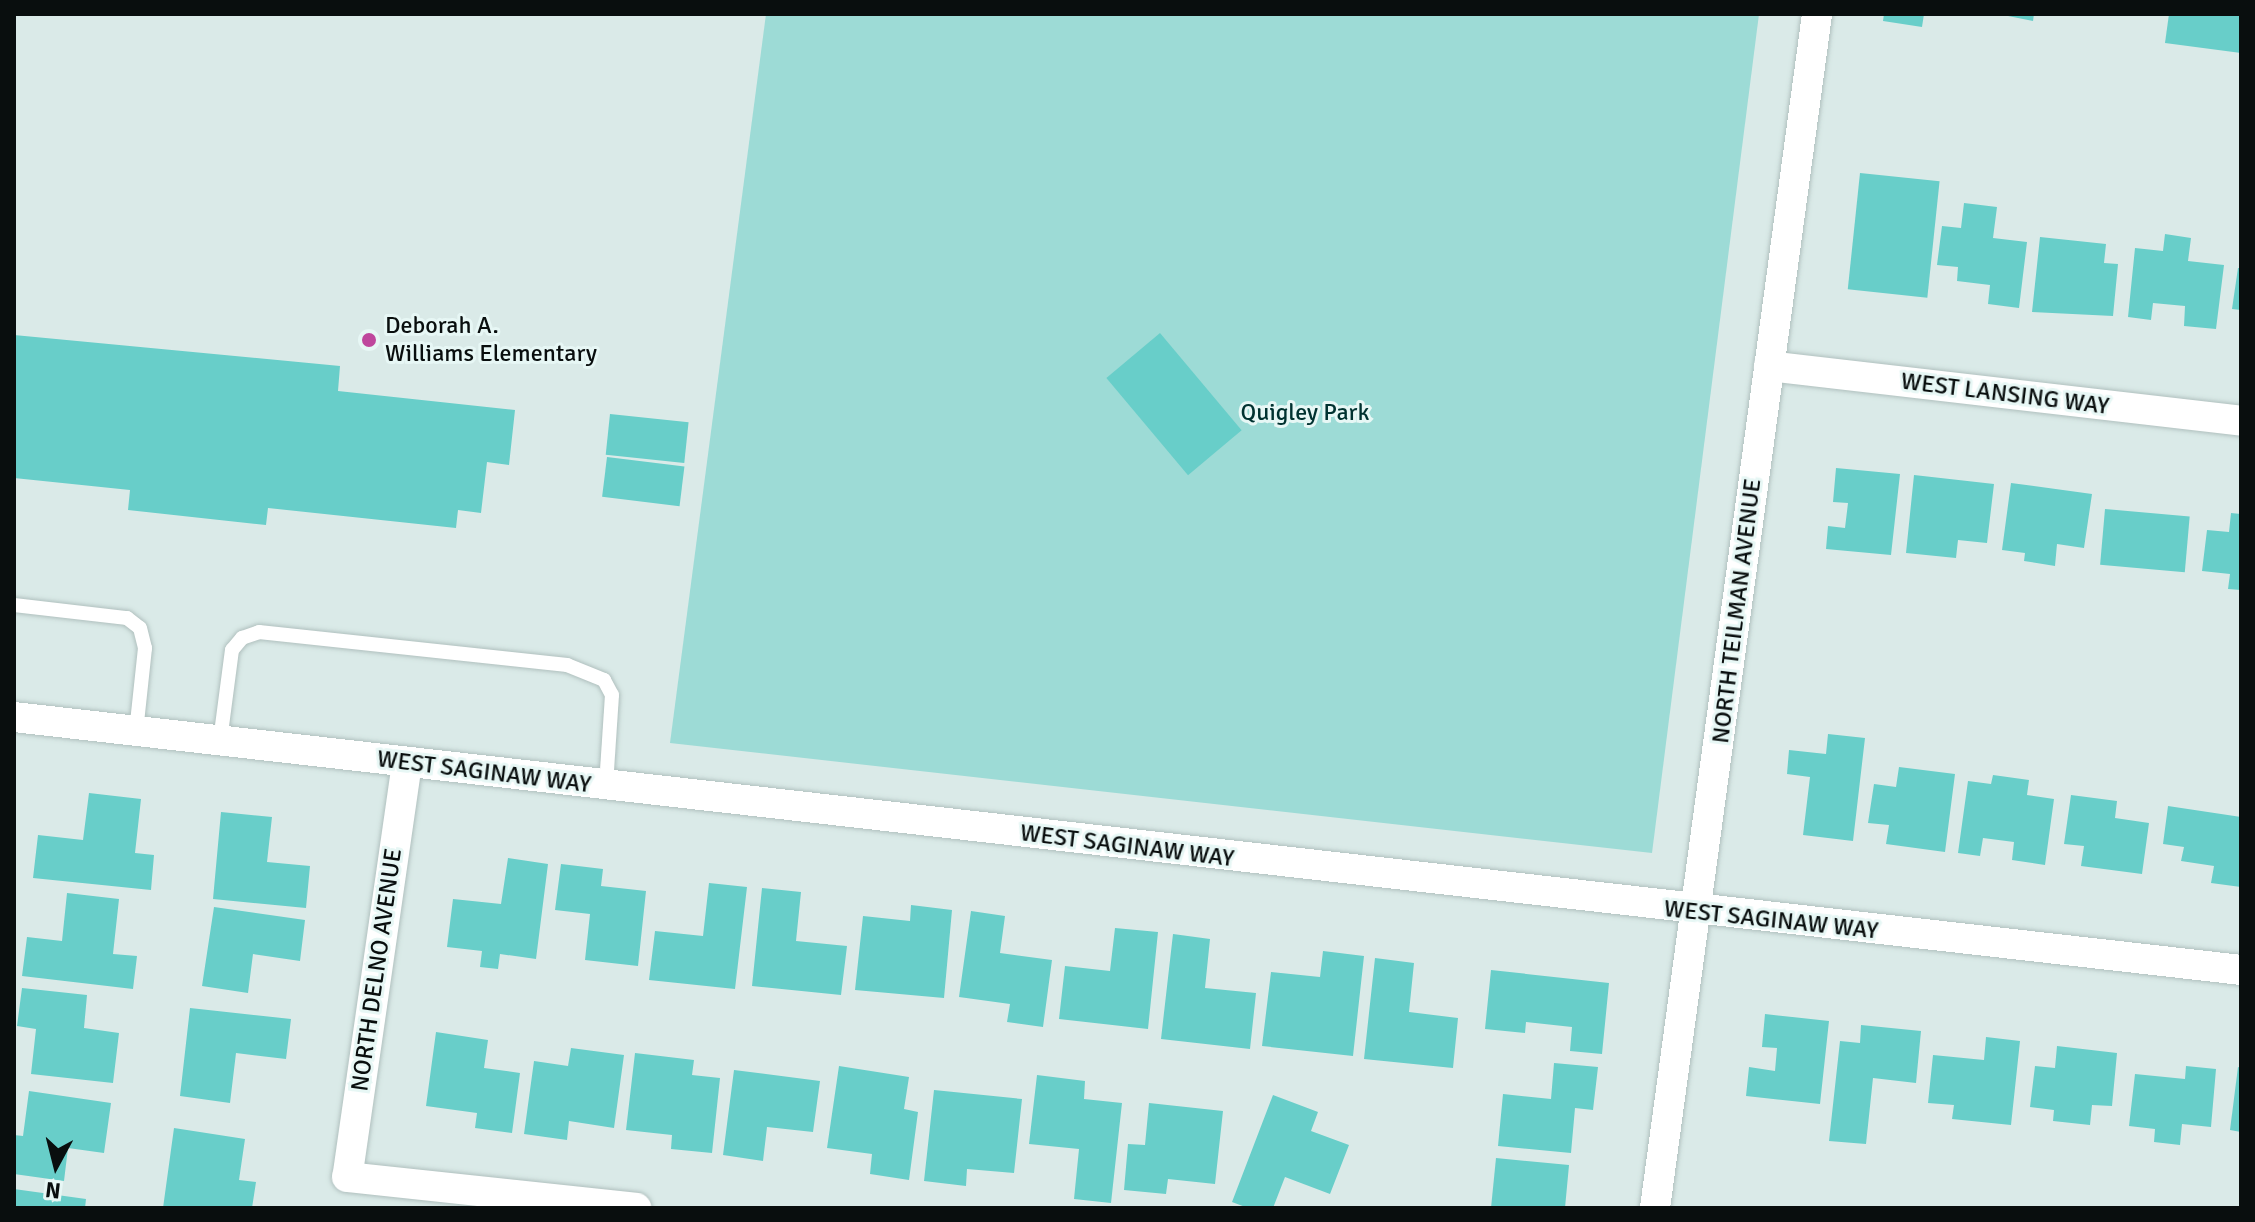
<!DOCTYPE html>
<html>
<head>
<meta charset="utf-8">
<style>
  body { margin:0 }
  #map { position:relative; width:2255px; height:1222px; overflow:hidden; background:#daeae8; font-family:Signika,sans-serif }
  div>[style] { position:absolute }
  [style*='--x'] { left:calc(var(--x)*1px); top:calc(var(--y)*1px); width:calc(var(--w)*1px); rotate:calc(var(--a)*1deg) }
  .green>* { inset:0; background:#9ddbd6 }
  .building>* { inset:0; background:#68cec9; transform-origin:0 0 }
  .roads { filter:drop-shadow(0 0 2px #b0c0be) drop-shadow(0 0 2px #b0c0be) }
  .lane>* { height:14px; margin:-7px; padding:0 7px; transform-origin:7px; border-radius:7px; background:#fff }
  .street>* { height:30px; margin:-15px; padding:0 15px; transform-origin:15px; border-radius:15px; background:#fff }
  .dots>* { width:22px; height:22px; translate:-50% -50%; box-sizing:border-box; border:4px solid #e7f7f5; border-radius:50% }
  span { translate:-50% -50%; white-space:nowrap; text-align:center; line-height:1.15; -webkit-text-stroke:6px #e7f7f5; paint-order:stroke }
  .poi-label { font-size:24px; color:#090e0e }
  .left { translate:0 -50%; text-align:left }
  .street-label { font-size:24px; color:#090e0e }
  .park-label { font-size:24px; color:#003230 }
  .frame { position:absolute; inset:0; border:16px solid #090e0e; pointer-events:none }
  .north { position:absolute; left:16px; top:1126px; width:80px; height:80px; -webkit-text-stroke:6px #e7f7f5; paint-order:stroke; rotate:187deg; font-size:22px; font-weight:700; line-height:32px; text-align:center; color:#090e0e }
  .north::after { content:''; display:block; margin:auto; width:28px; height:36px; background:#090e0e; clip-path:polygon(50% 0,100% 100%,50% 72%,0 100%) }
</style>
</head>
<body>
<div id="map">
  <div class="green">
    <i style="clip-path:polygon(766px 14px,1759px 14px,1652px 853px,670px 743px)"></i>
  </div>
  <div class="building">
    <i style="clip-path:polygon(1884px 14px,1924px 14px,1922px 27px,1883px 21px)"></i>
    <i style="clip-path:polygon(1998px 14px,2034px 14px,2033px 21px)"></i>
    <i style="clip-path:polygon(2169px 14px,2241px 14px,2241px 53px,2165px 43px)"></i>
    <i style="left:1860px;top:173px;width:80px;height:117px;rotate:6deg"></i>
    <i style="clip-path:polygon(1964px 203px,1997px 207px,1993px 238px,2027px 242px,2019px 308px,1988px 304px,1990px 285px,1957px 281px,1958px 267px,1937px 265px,1942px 226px,1961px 228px)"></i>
    <i style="clip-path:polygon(2165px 234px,2191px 238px,2188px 261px,2224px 265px,2216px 329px,2184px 326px,2185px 306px,2153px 303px,2151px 320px,2128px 317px,2135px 248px,2163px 251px)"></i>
    <i style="clip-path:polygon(2040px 237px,2106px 244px,2104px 263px,2118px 264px,2113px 316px,2032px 312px)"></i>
    <i style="clip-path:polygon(2238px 268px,2241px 268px,2241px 310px,2232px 309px)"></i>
    <i style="left:1160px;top:333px;width:127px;height:70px;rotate:50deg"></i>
    <i style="clip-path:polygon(14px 335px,340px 366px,338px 391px,515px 410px,509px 465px,487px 462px,481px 513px,458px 510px,456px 528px,268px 508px,266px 525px,128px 510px,130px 490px,14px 478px)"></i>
    <i style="left:610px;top:414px;width:79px;height:41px;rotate:6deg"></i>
    <i style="left:607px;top:457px;width:78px;height:40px;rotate:7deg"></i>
    <i style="clip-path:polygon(1836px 468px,1900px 474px,1891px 555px,1826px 549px,1828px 526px,1845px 528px,1848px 503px,1833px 502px)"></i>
    <i style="clip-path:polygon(1914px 475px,1994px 484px,1987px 543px,1958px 540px,1956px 558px,1906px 553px)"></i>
    <i style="clip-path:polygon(2011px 483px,2092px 494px,2084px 548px,2057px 544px,2055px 566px,2024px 561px,2025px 553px,2002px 550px)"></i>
    <i style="left:2105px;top:509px;width:85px;height:56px;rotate:5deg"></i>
    <i style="clip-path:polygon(2231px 513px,2241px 514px,2241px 590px,2228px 589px,2230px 574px,2202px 571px,2207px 530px,2229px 532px)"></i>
    <i style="clip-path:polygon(1828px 734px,1865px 738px,1853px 841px,1803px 835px,1810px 777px,1787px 774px,1789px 750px,1826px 754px)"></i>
    <i style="clip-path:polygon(1899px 767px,1955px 774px,1945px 852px,1886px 844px,1889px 825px,1868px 823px,1874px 784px,1896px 787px)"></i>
    <i style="clip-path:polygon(1993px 775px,2029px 780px,2027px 795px,2054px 799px,2045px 865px,2012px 860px,2014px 842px,1983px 838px,1980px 856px,1958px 853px,1968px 781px,1991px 784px)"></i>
    <i style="clip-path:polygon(89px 793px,141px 799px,135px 853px,154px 855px,151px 890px,33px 878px,38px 835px,83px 840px)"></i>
    <i style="clip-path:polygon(2071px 795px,2117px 801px,2115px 818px,2149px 823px,2142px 874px,2081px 866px,2084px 846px,2064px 844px)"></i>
    <i style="clip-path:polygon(2168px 806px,2241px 817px,2241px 887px,2211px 883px,2214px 866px,2181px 861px,2184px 847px,2163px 844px)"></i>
    <i style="clip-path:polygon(221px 812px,272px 817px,267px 862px,310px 866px,306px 908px,213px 899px)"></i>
    <i style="clip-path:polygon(508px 858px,548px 864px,536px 959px,500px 954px,498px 969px,480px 967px,482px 951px,447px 947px,453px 899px,501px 904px)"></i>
    <i style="clip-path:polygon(561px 864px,603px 869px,601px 886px,646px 891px,638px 966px,585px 960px,590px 914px,555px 910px)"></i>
    <i style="clip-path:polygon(709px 883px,747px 887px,735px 989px,649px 980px,655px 931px,703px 936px)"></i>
    <i style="clip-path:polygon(762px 888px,801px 892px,796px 941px,847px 946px,841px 995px,752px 986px)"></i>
    <i style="clip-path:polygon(67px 893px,119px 899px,113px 954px,137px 956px,133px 989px,22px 976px,27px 937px,62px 941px)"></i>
    <i style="clip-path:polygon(911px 905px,952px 910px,944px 998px,855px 990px,863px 916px,910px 921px)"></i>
    <i style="clip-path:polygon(214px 907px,305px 920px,300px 961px,253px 954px,248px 993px,202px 986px)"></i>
    <i style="clip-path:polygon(971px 911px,1005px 916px,1000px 953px,1052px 960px,1043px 1027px,1007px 1022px,1010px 1004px,959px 997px)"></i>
    <i style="clip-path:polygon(1115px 928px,1158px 932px,1148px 1029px,1059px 1019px,1065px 966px,1110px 971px)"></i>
    <i style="clip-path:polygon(1173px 934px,1210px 939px,1205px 988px,1256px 993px,1250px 1049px,1161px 1039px)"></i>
    <i style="clip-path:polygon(1323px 951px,1364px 956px,1353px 1056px,1262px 1046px,1271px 972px,1320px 977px)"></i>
    <i style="clip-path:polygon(1375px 958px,1414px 963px,1409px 1012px,1458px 1018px,1453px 1068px,1364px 1059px)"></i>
    <i style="clip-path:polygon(1491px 970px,1609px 983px,1602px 1054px,1570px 1051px,1572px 1027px,1526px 1022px,1525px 1033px,1485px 1029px)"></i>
    <i style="clip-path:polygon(22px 988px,87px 995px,84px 1028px,119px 1033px,113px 1083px,31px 1074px,36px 1029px,17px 1026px)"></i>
    <i style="clip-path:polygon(190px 1008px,291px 1019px,286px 1059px,236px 1053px,230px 1103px,180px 1096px)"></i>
    <i style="clip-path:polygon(1765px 1014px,1829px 1021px,1820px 1104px,1746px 1096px,1749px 1067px,1775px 1071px,1777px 1048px,1762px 1047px)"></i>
    <i style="clip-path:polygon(1861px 1025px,1921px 1031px,1916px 1083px,1873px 1078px,1866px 1144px,1829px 1141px,1840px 1041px,1860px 1043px)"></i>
    <i style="clip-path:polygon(436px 1032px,488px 1040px,484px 1068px,520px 1073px,512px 1133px,475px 1128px,477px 1113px,426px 1106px)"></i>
    <i style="clip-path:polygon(1986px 1037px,2020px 1041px,2011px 1125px,1952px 1119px,1954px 1105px,1928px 1103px,1933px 1055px,1984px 1060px)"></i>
    <i style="clip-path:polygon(2057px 1046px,2117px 1053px,2112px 1106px,2092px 1105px,2090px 1125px,2053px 1121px,2054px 1110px,2030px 1107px,2035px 1066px,2055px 1068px)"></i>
    <i style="clip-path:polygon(571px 1048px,624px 1055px,614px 1128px,569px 1121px,567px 1140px,524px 1134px,534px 1061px,568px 1066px)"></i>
    <i style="clip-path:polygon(635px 1053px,694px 1060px,692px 1075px,720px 1078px,712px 1153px,671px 1149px,672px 1135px,626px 1130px)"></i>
    <i style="clip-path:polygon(1554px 1063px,1598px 1067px,1593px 1110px,1575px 1108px,1571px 1153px,1498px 1146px,1503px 1094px,1551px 1099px)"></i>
    <i style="clip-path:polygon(839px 1066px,909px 1077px,904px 1109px,918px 1112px,909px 1180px,870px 1174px,872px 1154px,827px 1148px)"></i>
    <i style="clip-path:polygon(2186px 1066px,2216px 1069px,2211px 1127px,2182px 1124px,2180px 1145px,2154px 1142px,2155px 1129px,2129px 1126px,2135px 1074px,2185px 1079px)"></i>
    <i style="clip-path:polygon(2238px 1067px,2241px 1068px,2241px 1132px,2230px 1130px)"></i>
    <i style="clip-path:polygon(734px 1070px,820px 1081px,813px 1132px,767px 1127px,763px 1161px,723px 1155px)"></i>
    <i style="clip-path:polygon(1037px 1075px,1085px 1081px,1084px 1099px,1122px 1103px,1111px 1203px,1074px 1199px,1079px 1149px,1029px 1144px)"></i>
    <i style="clip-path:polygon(934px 1090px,1022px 1099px,1014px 1173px,967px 1169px,966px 1186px,924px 1181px)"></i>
    <i style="clip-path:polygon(29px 1091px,111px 1103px,104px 1153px,68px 1148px,64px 1181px,14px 1174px,14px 1135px,23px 1136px)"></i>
    <i style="clip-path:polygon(1273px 1095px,1318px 1112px,1311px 1131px,1349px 1145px,1330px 1194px,1285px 1177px,1273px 1208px,1248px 1208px,1232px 1202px)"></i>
    <i style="clip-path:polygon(1149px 1103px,1223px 1111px,1215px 1184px,1168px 1179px,1166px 1194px,1124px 1190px,1128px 1144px,1145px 1145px)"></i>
    <i style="clip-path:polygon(174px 1128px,245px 1139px,239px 1180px,256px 1182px,252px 1208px,163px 1208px)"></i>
    <i style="clip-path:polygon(1496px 1158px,1569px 1165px,1565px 1208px,1491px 1208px)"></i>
    <i style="clip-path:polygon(14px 1189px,86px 1199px,85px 1208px,14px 1208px)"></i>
  </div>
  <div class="roads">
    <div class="lane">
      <i style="--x:14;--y:605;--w:114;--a:6.6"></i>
      <i style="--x:127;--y:618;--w:16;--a:38"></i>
      <i style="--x:140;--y:628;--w:21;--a:76"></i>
      <i style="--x:145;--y:648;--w:84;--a:96.1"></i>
      <i style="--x:220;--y:741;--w:92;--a:-82.5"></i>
      <i style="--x:232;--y:650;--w:16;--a:-50"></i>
      <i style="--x:242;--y:638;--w:18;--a:-19"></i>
      <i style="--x:259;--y:632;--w:310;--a:6.1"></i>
      <i style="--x:567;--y:665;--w:40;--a:22"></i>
      <i style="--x:604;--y:680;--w:17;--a:62"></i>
      <i style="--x:612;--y:695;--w:90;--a:93.8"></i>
    </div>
    <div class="street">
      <i style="--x:1769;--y:366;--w:475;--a:6.6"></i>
      <i style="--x:14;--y:717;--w:2241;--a:6.48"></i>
      <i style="--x:407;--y:763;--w:418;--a:98.2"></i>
      <i style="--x:347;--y:1177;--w:291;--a:6.1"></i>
      <i style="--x:1655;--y:1208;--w:1205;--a:-82.27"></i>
    </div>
  </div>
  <div class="dots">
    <i style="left:369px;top:340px;background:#bf479d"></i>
  </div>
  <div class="poi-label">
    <span class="left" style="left:385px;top:340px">Deborah A.<br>Williams Elementary</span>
  </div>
  <div class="street-label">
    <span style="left:2005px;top:394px;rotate:7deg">WEST LANSING WAY</span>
    <span style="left:1737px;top:611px;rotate:-83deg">NORTH TEILMAN AVENUE</span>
    <span style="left:484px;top:772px;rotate:7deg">WEST SAGINAW WAY</span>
    <span style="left:1127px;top:846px;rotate:7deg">WEST SAGINAW WAY</span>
    <span style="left:1771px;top:920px;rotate:6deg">WEST SAGINAW WAY</span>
    <span style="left:377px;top:970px;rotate:-82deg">NORTH DELNO AVENUE</span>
  </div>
  <div class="park-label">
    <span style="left:1305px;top:413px">Quigley Park</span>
  </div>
  <div class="frame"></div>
  <div class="north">N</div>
</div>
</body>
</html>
